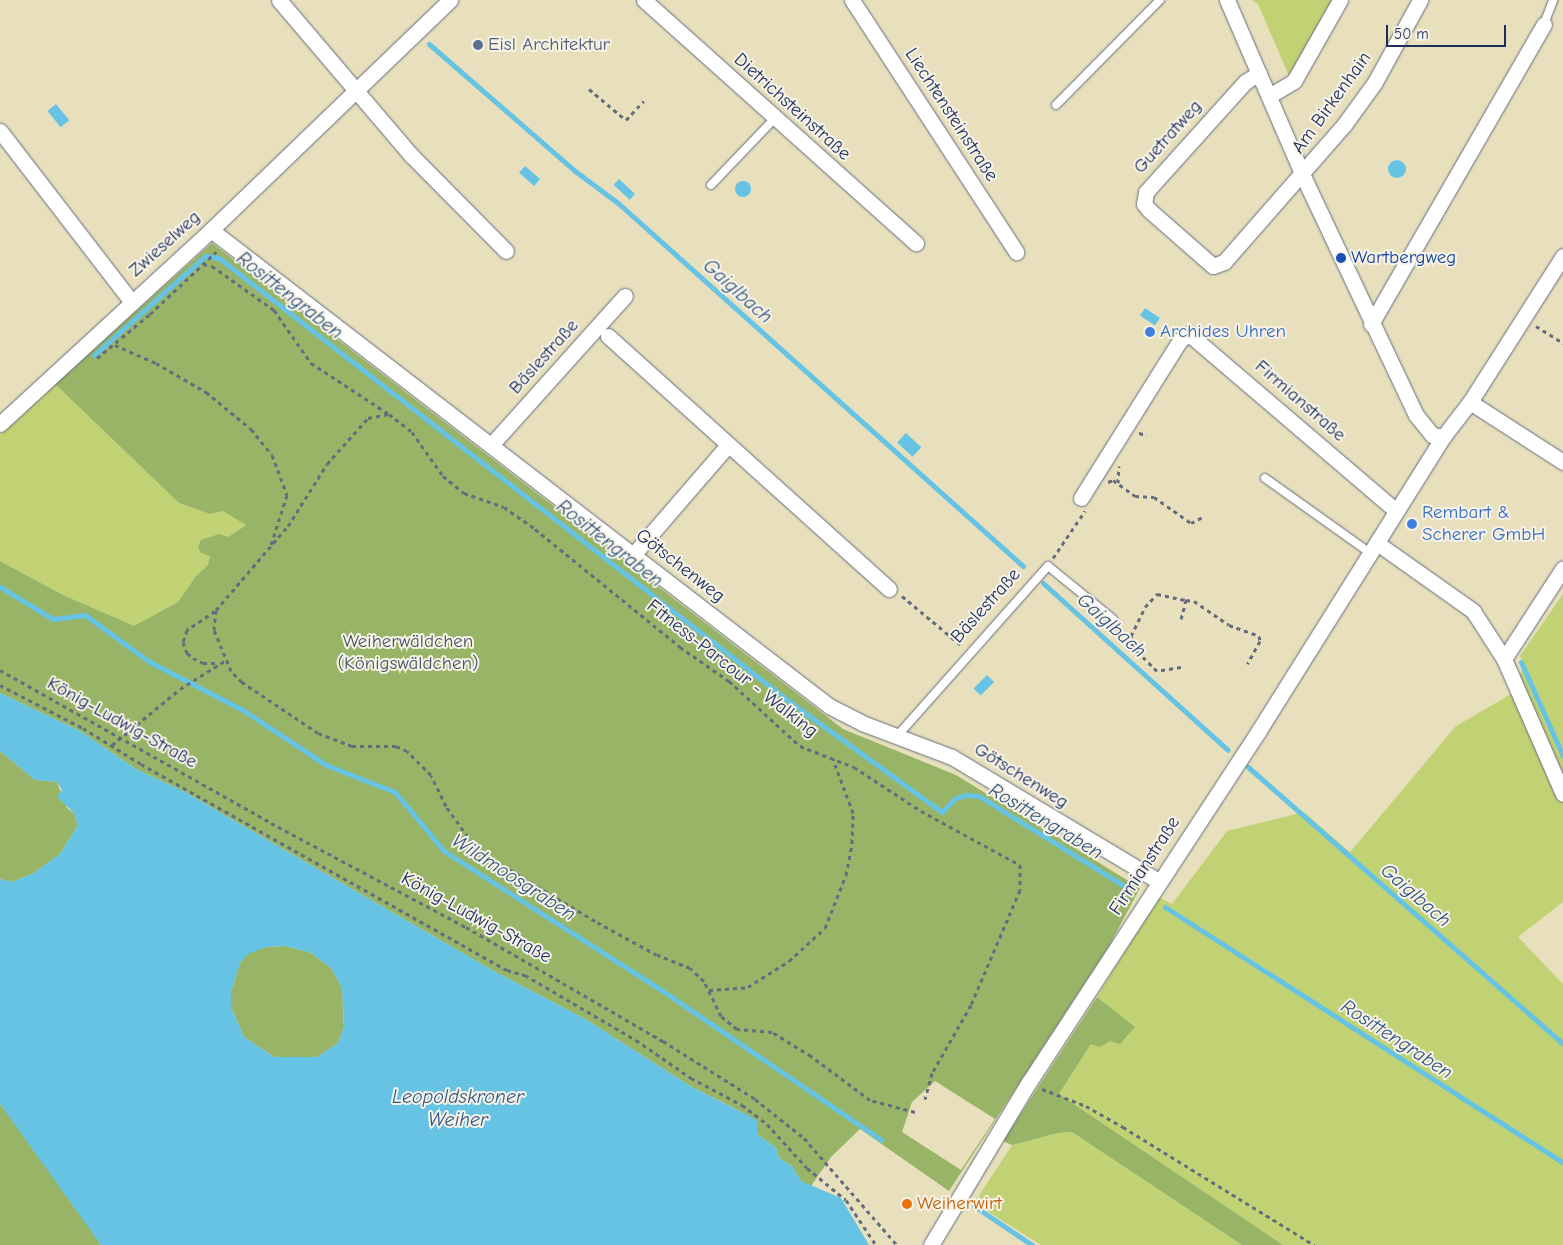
<!DOCTYPE html>
<html>
<head>
<meta charset="utf-8">
<style>
  body { margin:0 }
  #map { position:relative; width:1563px; height:1245px; overflow:hidden; background:#e8e0bd; font-family:"Comic Neue",sans-serif }
  div>[style] { position:absolute }
  [style*='--x'] { left:calc(var(--x)*1px); top:calc(var(--y)*1px); width:calc(var(--w)*1px); rotate:calc(var(--a)*1deg) }
  .green>* { inset:0; background:#c1d275 }
  .forest>* { inset:0; background:#98b466 }
  .water>* { inset:0; background:#66c3e4; transform-origin:0 0 }
  .round { border-radius:50% }
  .stream>* { height:5px; margin:-2.5px; padding:0 2.5px; transform-origin:2.5px; border-radius:2.5px; background:#66c3e4 }
  .path>* { height:3px; margin-top:-1.5px; transform-origin:0; background:repeating-linear-gradient(90deg,#636d7f 0 4px,transparent 0 8px) }
  .roads { filter:drop-shadow(0 0 1px #636d7f) drop-shadow(0 0 1px #636d7f) }
  .lane>* { height:8px; margin:-4px; padding:0 4px; transform-origin:4px; border-radius:4px; background:#fff }
  .street>* { height:15px; margin:-7.5px; padding:0 7.5px; transform-origin:7.5px; border-radius:7.5px; background:#fff }
  .dots>* { width:14px; height:14px; translate:-50% -50%; box-sizing:border-box; border:2px solid #f7f3e8; border-radius:50% }
  span { translate:-50% -50%; white-space:nowrap; text-align:center; line-height:1.15; -webkit-text-stroke:4px #f7f3e8; paint-order:stroke }
  .service-label { font-size:19px; color:#4e5e75 }
  .left { translate:0 -50%; text-align:left }
  .street-label { font-size:19px; color:#1b2f5e }
  .transit-label { font-size:19px; color:#164399 }
  .shop-label { font-size:19px; color:#366cbe }
  .park-label { font-size:19px; color:#445864 }
  .food-label { font-size:19px; color:#c56008 }
  .water-label { font-size:20px; color:#2e5480; font-style:italic }
  .scale { position:absolute; left:1386px; top:25px; width:120px; height:22px; box-sizing:border-box; border:2px solid #1b2f5e; border-top:0; padding-left:6px; font-size:15px; line-height:18px; white-space:nowrap; color:#1b2f5e; -webkit-text-stroke:4px #f7f3e8; paint-order:stroke }
</style>
</head>
<body>
<div id="map">
  <div class="green">
    <i style="clip-path:polygon(1252px 0,1334px 0,1290px 78px,1258px 4px)"></i>
    <i style="clip-path:polygon(55px 384px,179px 503px,210px 514px,223px 511px,247px 524px,228px 537px,210px 556px,208px 565px,196px 576px,178px 602px,134px 627px,63px 595px,0 561px,0 435px)"></i>
    <i style="clip-path:polygon(1563px 594px,1563px 902px,1518px 937px,1563px 984px,1563px 1245px,1283px 1245px,1059px 1094px,1091px 1044px,1110px 1041px,1135px 1028px,1097px 997px,1158px 897px,1172px 904px,1227px 831px,1304px 812px,1350px 852px,1456px 726px,1513px 693px,1524px 664px,1520px 656px)"></i>
    <i style="clip-path:polygon(1072px 1132px,1242px 1245px,1041px 1245px,974px 1203px,1012px 1145px,1058px 1133px)"></i>
  </div>
  <div class="forest">
    <i style="clip-path:polygon(evenodd,212px 243px,843px 729px,956px 775px,1140px 888px,1109px 946px,949px 1191px,860px 1129px,831px 1157px,811px 1186px,801px 1181px,792px 1166px,779px 1158px,776px 1148px,757px 1134px,748px 1116px,732px 1107px,690px 1086px,585px 1019px,492px 970px,183px 791px,136px 769px,80px 731px,0 693px,0 561px,63px 595px,134px 626px,178px 602px,196px 576px,208px 565px,210px 556px,201px 553px,198px 548px,201px 540px,219px 534px,228px 537px,246px 525px,223px 511px,210px 514px,179px 503px,55px 384px,212px 243px,935px 1081px,995px 1119px,961px 1170px,902px 1132px,912px 1102px,935px 1081px)"></i>
    <i style="clip-path:polygon(0 751px,35px 780px,57px 782px,67px 808px,74px 813px,78px 825px,60px 854px,34px 873px,12px 882px,0 879px)"></i>
    <i style="clip-path:polygon(286px 946px,311px 953px,331px 968px,342px 988px,344px 1027px,338px 1043px,317px 1057px,274px 1057px,244px 1037px,231px 1007px,231px 992px,240px 963px,248px 953px,266px 947px)"></i>
    <i style="clip-path:polygon(1097px 997px,1135px 1027px,1120px 1044px,1110px 1041px,1100px 1047px,1091px 1044px,1059px 1094px,1283px 1245px,1242px 1245px,1072px 1132px,1058px 1133px,1012px 1145px,1003px 1141px)"></i>
    <i style="clip-path:polygon(0 1104px,59px 1183px,101px 1245px,0 1245px)"></i>
  </div>
  <div class="water">
    <i style="left:56px;top:104px;width:21px;height:11px;rotate:51deg"></i>
    <i class="round" style="left:1388px;top:160px;width:18px;height:18px"></i>
    <i style="left:525px;top:166px;width:20px;height:9px;rotate:41deg"></i>
    <i style="left:619px;top:179px;width:22px;height:8px;rotate:43deg"></i>
    <i class="round" style="left:735px;top:181px;width:16px;height:16px"></i>
    <i style="left:1145px;top:308px;width:18px;height:9px;rotate:34deg"></i>
    <i style="left:906px;top:433px;width:21px;height:13px;rotate:43deg"></i>
    <i style="left:987px;top:675px;width:10px;height:19px;rotate:45deg"></i>
    <i style="clip-path:polygon(evenodd,0 693px,80px 731px,136px 769px,183px 791px,492px 970px,585px 1019px,690px 1086px,757px 1120px,757px 1134px,776px 1148px,779px 1158px,792px 1166px,801px 1181px,841px 1198px,869px 1245px,101px 1245px,0 1104px,0 879px,12px 882px,34px 873px,60px 854px,78px 825px,74px 813px,57px 797px,62px 790px,57px 782px,35px 780px,0 751px,0 693px,286px 946px,311px 953px,331px 968px,342px 988px,344px 1027px,338px 1043px,317px 1057px,274px 1057px,244px 1037px,231px 1007px,231px 992px,240px 963px,248px 954px,266px 947px,286px 946px)"></i>
  </div>
  <div class="stream">
    <i style="--x:429;--y:44;--w:194;--a:41"></i>
    <i style="--x:575;--y:171;--w:54;--a:36.7"></i>
    <i style="--x:618;--y:203;--w:544;--a:41.87"></i>
    <i style="--x:94;--y:355;--w:149;--a:-41.7"></i>
    <i style="--x:205;--y:256;--w:14;--a:8"></i>
    <i style="--x:219;--y:258;--w:718;--a:37.87"></i>
    <i style="--x:786;--y:699;--w:193;--a:35.9"></i>
    <i style="--x:942;--y:812;--w:18;--a:-47"></i>
    <i style="--x:954;--y:799;--w:12;--a:-20"></i>
    <i style="--x:965;--y:795;--w:14;--a:4"></i>
    <i style="--x:979;--y:796;--w:176;--a:31.8"></i>
    <i style="--x:1043;--y:583;--w:249;--a:42.1"></i>
    <i style="--x:0;--y:587;--w:62;--a:31.1"></i>
    <i style="--x:53;--y:619;--w:32;--a:-7"></i>
    <i style="--x:85;--y:615;--w:80;--a:35.9"></i>
    <i style="--x:150;--y:662;--w:105;--a:27.3"></i>
    <i style="--x:243;--y:710;--w:100;--a:33.5"></i>
    <i style="--x:326;--y:765;--w:74;--a:21.4"></i>
    <i style="--x:395;--y:792;--w:77;--a:50.3"></i>
    <i style="--x:444;--y:851;--w:256;--a:32.6"></i>
    <i style="--x:660;--y:989;--w:268;--a:34.3"></i>
    <i style="--x:1521;--y:662;--w:103;--a:65.9"></i>
    <i style="--x:1248;--y:767;--w:419;--a:41.3"></i>
    <i style="--x:1165;--y:907;--w:473;--a:32.7"></i>
    <i style="--x:974;--y:1206;--w:70;--a:33.9"></i>
  </div>
  <div class="path">
    <i style="--x:589;--y:89;--w:48;--a:40"></i>
    <i style="--x:626;--y:120;--w:26;--a:-47"></i>
    <i style="--x:203;--y:264;--w:9;--a:13"></i>
    <i style="--x:212;--y:266;--w:76;--a:35.4"></i>
    <i style="--x:274;--y:310;--w:65;--a:55.1"></i>
    <i style="--x:311;--y:363;--w:93;--a:33.2"></i>
    <i style="--x:1536;--y:326;--w:32;--a:32"></i>
    <i style="--x:115;--y:345;--w:45;--a:23.7"></i>
    <i style="--x:156;--y:363;--w:58;--a:30.1"></i>
    <i style="--x:206;--y:392;--w:58;--a:39.4"></i>
    <i style="--x:251;--y:429;--w:33;--a:51"></i>
    <i style="--x:272;--y:455;--w:43;--a:69.4"></i>
    <i style="--x:287;--y:495;--w:52;--a:107.7"></i>
    <i style="--x:97;--y:358;--w:69;--a:-39.7"></i>
    <i style="--x:150;--y:314;--w:91;--a:-43.2"></i>
    <i style="--x:1139;--y:433;--w:8;--a:14"></i>
    <i style="--x:1108;--y:482;--w:5;--a:-22"></i>
    <i style="--x:1113;--y:480;--w:27;--a:36"></i>
    <i style="--x:1135;--y:496;--w:19;--a:3"></i>
    <i style="--x:1154;--y:497;--w:45;--a:35.1"></i>
    <i style="--x:1191;--y:523;--w:13;--a:-27"></i>
    <i style="--x:1118;--y:483;--w:17;--a:-87"></i>
    <i style="--x:1053;--y:558;--w:57;--a:-55.8"></i>
    <i style="--x:902;--y:596;--w:78;--a:39.8"></i>
    <i style="--x:215;--y:611;--w:34;--a:146"></i>
    <i style="--x:187;--y:630;--w:13;--a:108"></i>
    <i style="--x:183;--y:642;--w:12;--a:70"></i>
    <i style="--x:187;--y:653;--w:8;--a:40"></i>
    <i style="--x:193;--y:658;--w:11;--a:27"></i>
    <i style="--x:203;--y:663;--w:15;--a:0"></i>
    <i style="--x:1181;--y:619;--w:20;--a:-75"></i>
    <i style="--x:1186;--y:600;--w:8;--a:7"></i>
    <i style="--x:1194;--y:601;--w:42;--a:34.4"></i>
    <i style="--x:1229;--y:625;--w:32;--a:20"></i>
    <i style="--x:1259;--y:636;--w:5;--a:79"></i>
    <i style="--x:1260;--y:641;--w:26;--a:119"></i>
    <i style="--x:1181;--y:667;--w:24;--a:171"></i>
    <i style="--x:1157;--y:671;--w:34;--a:-135"></i>
    <i style="--x:1133;--y:647;--w:11;--a:-100"></i>
    <i style="--x:1131;--y:636;--w:32;--a:-64"></i>
    <i style="--x:1145;--y:607;--w:18;--a:-47"></i>
    <i style="--x:1157;--y:594;--w:30;--a:12"></i>
    <i style="--x:0;--y:670;--w:311;--a:29.4"></i>
    <i style="--x:271;--y:823;--w:221;--a:28.1"></i>
    <i style="--x:466;--y:927;--w:228;--a:30.1"></i>
    <i style="--x:663;--y:1041;--w:109;--a:32.2"></i>
    <i style="--x:755;--y:1099;--w:63;--a:38.5"></i>
    <i style="--x:804;--y:1138;--w:142;--a:49"></i>
    <i style="--x:0;--y:685;--w:93;--a:27.4"></i>
    <i style="--x:83;--y:728;--w:68;--a:31.8"></i>
    <i style="--x:141;--y:764;--w:420;--a:29.4"></i>
    <i style="--x:507;--y:970;--w:19;--a:16"></i>
    <i style="--x:525;--y:975;--w:129;--a:30.4"></i>
    <i style="--x:636;--y:1040;--w:67;--a:34.6"></i>
    <i style="--x:691;--y:1078;--w:58;--a:27.9"></i>
    <i style="--x:742;--y:1105;--w:31;--a:37"></i>
    <i style="--x:767;--y:1124;--w:59;--a:47.7"></i>
    <i style="--x:807;--y:1168;--w:50;--a:39.4"></i>
    <i style="--x:846;--y:1200;--w:54;--a:56.3"></i>
    <i style="--x:112;--y:745;--w:88;--a:-39.5"></i>
    <i style="--x:180;--y:689;--w:54;--a:-32.2"></i>
    <i style="--x:709;--y:990;--w:39;--a:-4"></i>
    <i style="--x:748;--y:987;--w:49;--a:-32.4"></i>
    <i style="--x:789;--y:961;--w:49;--a:-42.5"></i>
    <i style="--x:825;--y:928;--w:57;--a:-68.4"></i>
    <i style="--x:846;--y:875;--w:33;--a:-79"></i>
    <i style="--x:852;--y:843;--w:30;--a:-88"></i>
    <i style="--x:853;--y:813;--w:58;--a:-110.3"></i>
    <i style="--x:1042;--y:1089;--w:47;--a:21.1"></i>
    <i style="--x:1086;--y:1106;--w:43;--a:29.6"></i>
    <i style="--x:1123;--y:1127;--w:225;--a:31.7"></i>
    <i style="--x:915;--y:1112;--w:47;--a:-165.1"></i>
    <i style="--x:870;--y:1100;--w:74;--a:-143.3"></i>
    <i style="--x:811;--y:1056;--w:46;--a:-148.4"></i>
    <i style="--x:772;--y:1032;--w:35;--a:-175"></i>
    <i style="--x:737;--y:1029;--w:21;--a:-141"></i>
    <i style="--x:721;--y:1016;--w:39;--a:-116"></i>
    <i style="--x:704;--y:981;--w:19;--a:-137"></i>
    <i style="--x:690;--y:968;--w:35;--a:-158"></i>
    <i style="--x:657;--y:955;--w:71;--a:-151.3"></i>
    <i style="--x:595;--y:921;--w:138;--a:-149"></i>
    <i style="--x:477;--y:850;--w:54;--a:-125.2"></i>
    <i style="--x:446;--y:806;--w:34;--a:-116"></i>
    <i style="--x:431;--y:775;--w:34;--a:-135"></i>
    <i style="--x:407;--y:751;--w:12;--a:-156"></i>
    <i style="--x:396;--y:746;--w:44;--a:180"></i>
    <i style="--x:352;--y:746;--w:36;--a:-159"></i>
    <i style="--x:318;--y:733;--w:92;--a:-146.1"></i>
    <i style="--x:242;--y:682;--w:16;--a:-135"></i>
    <i style="--x:231;--y:671;--w:44;--a:-112.5"></i>
    <i style="--x:214;--y:630;--w:20;--a:-84"></i>
    <i style="--x:216;--y:610;--w:111;--a:-49.4"></i>
    <i style="--x:288;--y:526;--w:73;--a:-57.8"></i>
    <i style="--x:327;--y:464;--w:62;--a:-48.3"></i>
    <i style="--x:368;--y:418;--w:21;--a:-11"></i>
    <i style="--x:389;--y:414;--w:29;--a:38"></i>
    <i style="--x:412;--y:432;--w:54;--a:54.8"></i>
    <i style="--x:443;--y:476;--w:27;--a:39"></i>
    <i style="--x:464;--y:493;--w:42;--a:19.3"></i>
    <i style="--x:504;--y:507;--w:38;--a:35"></i>
    <i style="--x:535;--y:529;--w:187;--a:39.1"></i>
    <i style="--x:680;--y:647;--w:60;--a:34.8"></i>
    <i style="--x:729;--y:681;--w:96;--a:42.5"></i>
    <i style="--x:800;--y:746;--w:58;--a:21.3"></i>
    <i style="--x:854;--y:767;--w:80;--a:33.3"></i>
    <i style="--x:921;--y:811;--w:113;--a:28.6"></i>
    <i style="--x:1020;--y:865;--w:25;--a:90"></i>
    <i style="--x:1020;--y:890;--w:125;--a:113.1"></i>
    <i style="--x:971;--y:1005;--w:78;--a:119.8"></i>
    <i style="--x:932;--y:1073;--w:27;--a:105"></i>
  </div>
  <div class="roads">
    <div class="lane">
      <i style="--x:1544;--y:24;--w:26;--a:-69"></i>
      <i style="--x:1056;--y:105;--w:148;--a:-45.3"></i>
      <i style="--x:711;--y:185;--w:91;--a:-46.3"></i>
      <i style="--x:1265;--y:478;--w:129;--a:35.5"></i>
      <i style="--x:898;--y:735;--w:226;--a:-48.4"></i>
      <i style="--x:1048;--y:566;--w:84;--a:39.2"></i>
    </div>
    <div class="street">
      <i style="--x:279;--y:0;--w:204;--a:49.6"></i>
      <i style="--x:411;--y:155;--w:135;--a:45.3"></i>
      <i style="--x:644;--y:0;--w:365;--a:41.8"></i>
      <i style="--x:852;--y:0;--w:301;--a:56.9"></i>
      <i style="--x:1227;--y:0;--w:192;--a:66.6"></i>
      <i style="--x:1303;--y:176;--w:264;--a:64.7"></i>
      <i style="--x:1416;--y:415;--w:26;--a:51"></i>
      <i style="--x:1432;--y:435;--w:11;--a:10"></i>
      <i style="--x:1259;--y:73;--w:17;--a:147"></i>
      <i style="--x:1245;--y:82;--w:148;--a:132"></i>
      <i style="--x:1146;--y:192;--w:12;--a:99"></i>
      <i style="--x:1144;--y:204;--w:8;--a:50"></i>
      <i style="--x:1149;--y:210;--w:85;--a:41.2"></i>
      <i style="--x:1213;--y:266;--w:12;--a:-20"></i>
      <i style="--x:1224;--y:262;--w:182;--a:-48.8"></i>
      <i style="--x:1344;--y:125;--w:53;--a:-54.2"></i>
      <i style="--x:1375;--y:82;--w:94;--a:-61.2"></i>
      <i style="--x:1269;--y:96;--w:29;--a:-31"></i>
      <i style="--x:1294;--y:81;--w:93;--a:-60.4"></i>
      <i style="--x:0;--y:131;--w:215;--a:52.4"></i>
      <i style="--x:211;--y:230;--w:780;--a:37.6"></i>
      <i style="--x:829;--y:706;--w:37;--a:27"></i>
      <i style="--x:862;--y:723;--w:96;--a:20.7"></i>
      <i style="--x:952;--y:757;--w:240;--a:31"></i>
      <i style="--x:1371;--y:324;--w:346;--a:-60"></i>
      <i style="--x:608;--y:336;--w:378;--a:42"></i>
      <i style="--x:1470;--y:402;--w:111;--a:32.8"></i>
      <i style="--x:0;--y:424;--w:287;--a:-42.6"></i>
      <i style="--x:211;--y:230;--w:332;--a:-43.9"></i>
      <i style="--x:492;--y:444;--w:199;--a:-48.1"></i>
      <i style="--x:1081;--y:498;--w:186;--a:-57.9"></i>
      <i style="--x:1180;--y:340;--w:11;--a:-34"></i>
      <i style="--x:1189;--y:334;--w:272;--a:40.5"></i>
      <i style="--x:1377;--y:543;--w:118;--a:35.3"></i>
      <i style="--x:1473;--y:611;--w:57;--a:57.1"></i>
      <i style="--x:1504;--y:659;--w:147;--a:66.4"></i>
      <i style="--x:633;--y:555;--w:144;--a:-49.2"></i>
      <i style="--x:1504;--y:659;--w:108;--a:-57"></i>
      <i style="--x:931;--y:1245;--w:190;--a:-59"></i>
      <i style="--x:1029;--y:1082;--w:418;--a:-56.8"></i>
      <i style="--x:1258;--y:732;--w:348;--a:-57.9"></i>
      <i style="--x:1443;--y:437;--w:44;--a:-52.4"></i>
      <i style="--x:1470;--y:402;--w:173;--a:-57.5"></i>
    </div>
  </div>
  <div class="dots">
    <i style="left:478px;top:45px;background:#5c6f8a"></i>
    <i style="left:1341px;top:258px;background:#1a4fb4"></i>
    <i style="left:1150px;top:332px;background:#3f7fe0"></i>
    <i style="left:1412px;top:524px;background:#3f7fe0"></i>
    <i style="left:907px;top:1204px;background:#e8710a"></i>
  </div>
  <div class="service-label">
    <span class="left" style="left:488px;top:45px">Eisl Architektur</span>
  </div>
  <div class="street-label">
    <span style="left:1332px;top:103px;rotate:-54deg">Am Birkenhain</span>
    <span style="left:792px;top:107px;rotate:42deg">Dietrichsteinstraße</span>
    <span style="left:951px;top:115px;rotate:57deg">Liechtensteinstraße</span>
    <span style="left:1168px;top:137px;rotate:-48deg">Guetratweg</span>
    <span style="left:165px;top:244px;rotate:-42deg">Zwieselweg</span>
    <span style="left:544px;top:357px;rotate:-48deg">Bäslestraße</span>
    <span style="left:1300px;top:401px;rotate:41deg">Firmianstraße</span>
    <span style="left:680px;top:566px;rotate:38deg">Götschenweg</span>
    <span style="left:986px;top:606px;rotate:-48deg">Bäslestraße</span>
    <span style="left:732px;top:669px;rotate:38deg">Fitness-Parcour - Walking</span>
    <span style="left:122px;top:723px;rotate:29deg">König-Ludwig-Straße</span>
    <span style="left:1021px;top:776px;rotate:32deg">Götschenweg</span>
    <span style="left:1145px;top:866px;rotate:-57deg">Firmianstraße</span>
    <span style="left:476px;top:918px;rotate:29deg">König-Ludwig-Straße</span>
  </div>
  <div class="transit-label">
    <span class="left" style="left:1351px;top:258px">Wartbergweg</span>
  </div>
  <div class="shop-label">
    <span class="left" style="left:1160px;top:332px">Archides Uhren</span>
    <span class="left" style="left:1422px;top:524px">Rembart &amp;<br>Scherer GmbH</span>
  </div>
  <div class="park-label">
    <span style="left:408px;top:653px">Weiherwäldchen<br>(Königswäldchen)</span>
  </div>
  <div class="food-label">
    <span class="left" style="left:917px;top:1204px">Weiherwirt</span>
  </div>
  <div class="water-label">
    <span style="left:738px;top:291px;rotate:42deg">Gaiglbach</span>
    <span style="left:290px;top:295px;rotate:38deg">Rosittengraben</span>
    <span style="left:610px;top:543px;rotate:38deg">Rosittengraben</span>
    <span style="left:1112px;top:625px;rotate:42deg">Gaiglbach</span>
    <span style="left:1046px;top:821px;rotate:31deg">Rosittengraben</span>
    <span style="left:514px;top:877px;rotate:33deg">Wildmoosgraben</span>
    <span style="left:1416px;top:895px;rotate:41deg">Gaiglbach</span>
    <span style="left:1397px;top:1039px;rotate:33deg">Rosittengraben</span>
    <span style="left:458px;top:1108px">Leopoldskroner<br>Weiher</span>
  </div>
  <div class="scale">50 m</div>
</div>
</body>
</html>
